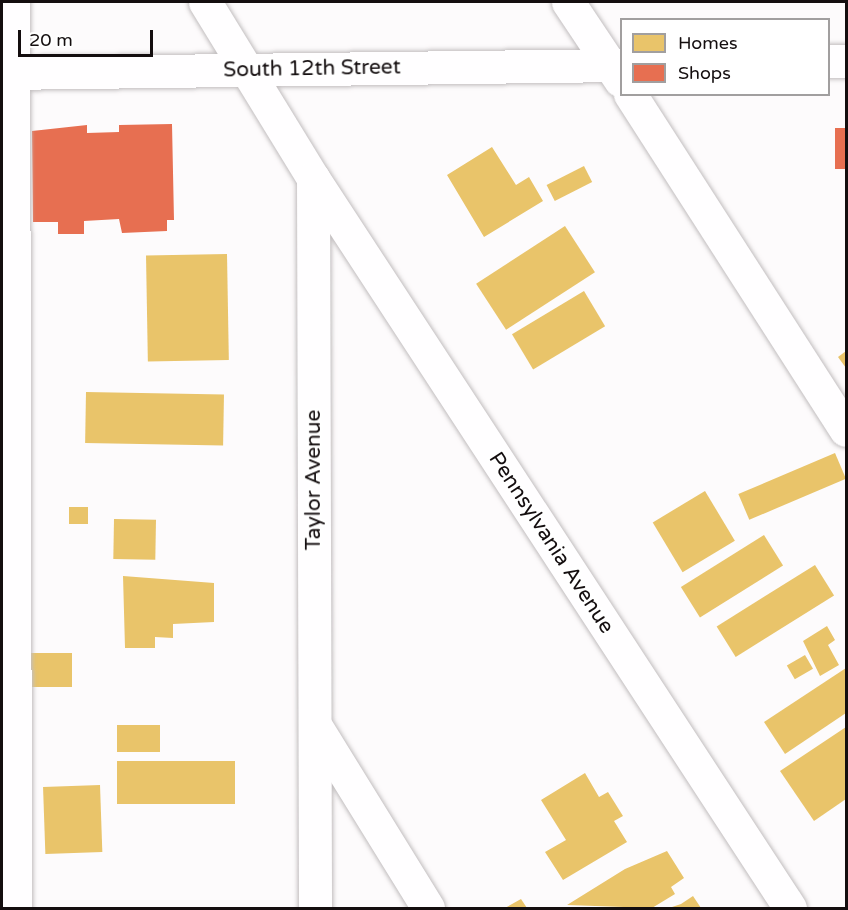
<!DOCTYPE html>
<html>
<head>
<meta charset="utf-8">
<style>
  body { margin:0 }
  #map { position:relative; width:848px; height:910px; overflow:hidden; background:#fdfbfc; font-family:"Varela Round",sans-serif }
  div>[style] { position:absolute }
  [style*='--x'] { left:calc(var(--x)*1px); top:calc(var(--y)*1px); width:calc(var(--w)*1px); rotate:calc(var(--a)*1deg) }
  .homes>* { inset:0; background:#e9c46a; transform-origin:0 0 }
  .shops>* { inset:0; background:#e76f51; transform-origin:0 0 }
  .roads { filter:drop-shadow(0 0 2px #c2bebf) drop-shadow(0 0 2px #c2bebf) }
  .minor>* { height:33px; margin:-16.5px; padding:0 16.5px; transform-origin:16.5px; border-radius:16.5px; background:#fffeff }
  span { translate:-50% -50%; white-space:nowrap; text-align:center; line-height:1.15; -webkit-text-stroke:6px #fff; paint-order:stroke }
  .street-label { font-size:21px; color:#140e0f }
  .frame { position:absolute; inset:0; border:3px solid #140e0f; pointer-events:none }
  .legend { position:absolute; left:620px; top:18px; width:210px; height:78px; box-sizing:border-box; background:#fff; border:2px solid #a19f9f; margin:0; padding:8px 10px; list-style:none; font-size:18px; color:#140e0f }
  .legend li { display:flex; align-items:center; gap:12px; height:30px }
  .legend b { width:30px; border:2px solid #a19f9f }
  .scale { position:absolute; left:18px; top:30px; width:135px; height:27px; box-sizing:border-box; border:3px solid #140e0f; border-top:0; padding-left:8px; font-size:18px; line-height:21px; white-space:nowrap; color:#140e0f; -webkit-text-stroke:4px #fff; paint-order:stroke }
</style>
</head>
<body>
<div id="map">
  <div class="homes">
    <i style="clip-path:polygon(492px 147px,516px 185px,529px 177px,543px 201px,484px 237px,447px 175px)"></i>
    <i style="left:584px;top:166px;width:18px;height:42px;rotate:63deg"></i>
    <i style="left:565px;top:226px;width:55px;height:106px;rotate:57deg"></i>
    <i style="left:227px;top:254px;width:106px;height:81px;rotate:89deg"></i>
    <i style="left:584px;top:291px;width:41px;height:84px;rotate:59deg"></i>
    <i style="clip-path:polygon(846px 351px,846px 368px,838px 357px)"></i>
    <i style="left:86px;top:392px;width:138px;height:51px;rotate:1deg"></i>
    <i style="left:835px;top:453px;width:28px;height:105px;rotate:67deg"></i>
    <i style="left:705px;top:491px;width:58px;height:61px;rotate:59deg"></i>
    <i style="left:69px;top:507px;width:19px;height:17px"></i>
    <i style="left:114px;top:519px;width:42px;height:40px;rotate:1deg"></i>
    <i style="left:764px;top:535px;width:36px;height:98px;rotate:58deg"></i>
    <i style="left:815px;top:565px;width:36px;height:116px;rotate:58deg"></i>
    <i style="clip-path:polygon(123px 576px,214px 583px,214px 622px,173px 624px,173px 638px,155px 637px,155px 648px,125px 648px)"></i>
    <i style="clip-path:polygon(827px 626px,835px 640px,828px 645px,839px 665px,820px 676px,803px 641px)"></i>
    <i style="left:26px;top:653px;width:46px;height:34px"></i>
    <i style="left:805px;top:655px;width:16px;height:21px;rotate:60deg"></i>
    <i style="clip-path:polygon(846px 668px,846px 713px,785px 754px,764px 722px)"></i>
    <i style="left:117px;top:725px;width:43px;height:27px"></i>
    <i style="clip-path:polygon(846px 727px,846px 799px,814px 821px,780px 771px)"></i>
    <i style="left:117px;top:761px;width:118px;height:43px"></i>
    <i style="clip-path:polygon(585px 773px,599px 797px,608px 792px,623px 816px,614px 821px,627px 842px,563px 880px,545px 852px,566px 840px,541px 800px)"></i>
    <i style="left:100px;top:785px;width:67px;height:57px;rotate:88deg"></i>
    <i style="clip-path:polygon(667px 851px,684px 878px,671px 887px,675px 894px,652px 908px,567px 905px,625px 869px)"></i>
    <i style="clip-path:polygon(693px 896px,701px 908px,669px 908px,681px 904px)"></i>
    <i style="clip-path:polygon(521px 899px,527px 908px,505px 908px)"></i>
  </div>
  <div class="shops">
    <i style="clip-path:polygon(172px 124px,174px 220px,167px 220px,167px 231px,122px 233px,119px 219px,84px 221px,84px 234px,58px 234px,58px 222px,33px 222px,32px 131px,87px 125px,87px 133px,119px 132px,119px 125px)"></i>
    <i style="left:835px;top:128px;width:11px;height:41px"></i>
  </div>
  <div class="roads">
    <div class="minor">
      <i style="--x:13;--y:2;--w:906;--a:89.87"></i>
      <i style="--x:205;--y:2;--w:206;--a:58.5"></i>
      <i style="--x:313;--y:178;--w:872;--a:56.84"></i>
      <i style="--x:568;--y:2;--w:94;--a:56.3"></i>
      <i style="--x:828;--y:61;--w:18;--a:0"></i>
      <i style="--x:2;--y:73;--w:620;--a:-0.74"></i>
      <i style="--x:630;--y:94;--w:399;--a:57.3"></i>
      <i style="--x:313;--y:178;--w:730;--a:89.84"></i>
      <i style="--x:315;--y:725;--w:215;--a:58.3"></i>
    </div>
  </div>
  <div class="street-label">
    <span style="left:312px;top:69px;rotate:-1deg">South 12th Street</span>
    <span style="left:314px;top:480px;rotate:-90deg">Taylor Avenue</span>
    <span style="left:551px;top:543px;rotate:57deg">Pennsylvania Avenue</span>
  </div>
  <div class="frame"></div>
  <ul class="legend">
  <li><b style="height:16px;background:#e9c46a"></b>Homes</li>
  <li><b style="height:16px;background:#e76f51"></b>Shops</li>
  </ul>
  <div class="scale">20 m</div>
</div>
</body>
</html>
